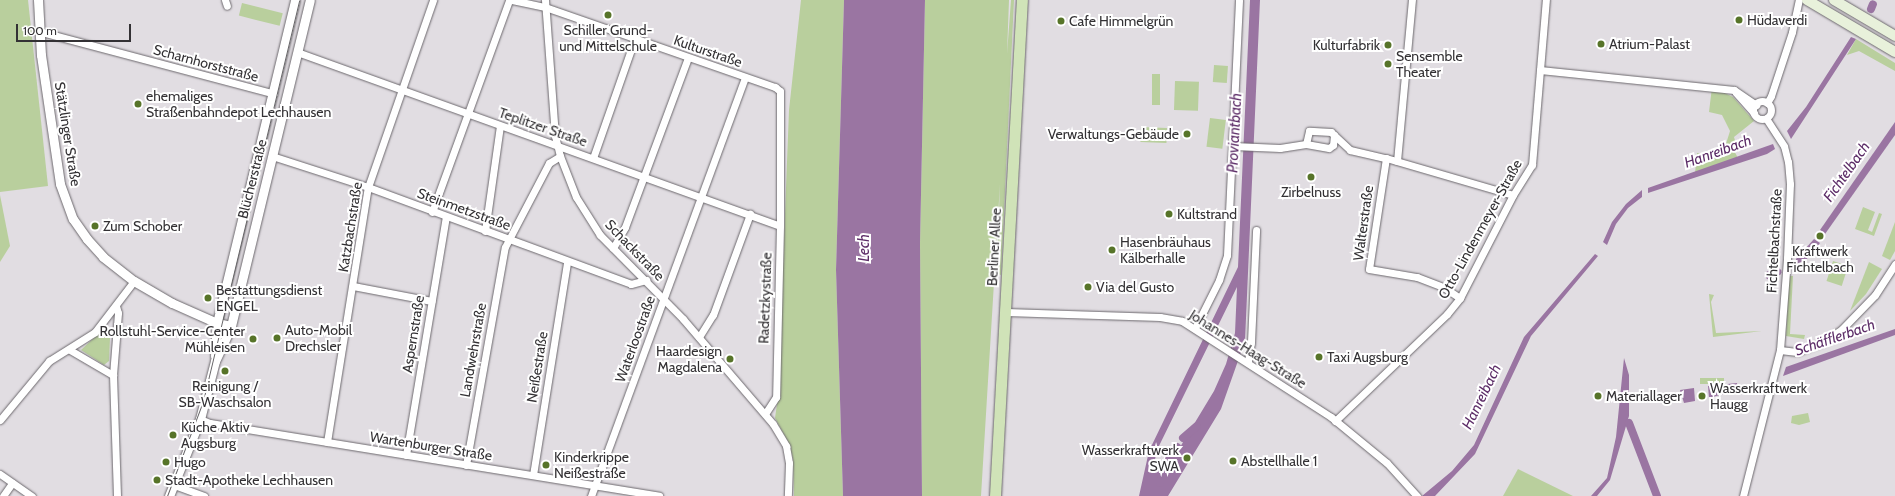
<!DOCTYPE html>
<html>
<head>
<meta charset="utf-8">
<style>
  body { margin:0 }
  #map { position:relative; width:1895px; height:496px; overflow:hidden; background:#e1dde2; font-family:Cabin,sans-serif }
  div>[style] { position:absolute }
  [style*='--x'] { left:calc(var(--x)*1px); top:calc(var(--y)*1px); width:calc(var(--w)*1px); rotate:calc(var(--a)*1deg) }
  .green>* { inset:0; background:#b9cf9d; transform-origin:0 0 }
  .water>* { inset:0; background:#9a75a2 }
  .canal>* { height:8px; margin:-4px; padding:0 4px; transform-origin:4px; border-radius:4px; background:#9a75a2 }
  .roads { filter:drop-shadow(0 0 1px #6c686d) drop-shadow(0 0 1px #6c686d) }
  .minor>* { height:7px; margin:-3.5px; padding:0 3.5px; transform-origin:3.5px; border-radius:3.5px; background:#fff }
  .minor>.ring { margin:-3.5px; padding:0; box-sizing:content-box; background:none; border:7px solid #fff; border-radius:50% }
  .tertiary>* { height:9px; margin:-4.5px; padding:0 4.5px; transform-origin:4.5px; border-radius:4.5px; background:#fff }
  .secondary>* { height:10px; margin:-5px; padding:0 5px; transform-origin:5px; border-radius:5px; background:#e8f1db }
  .primary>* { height:11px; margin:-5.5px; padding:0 5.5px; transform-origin:5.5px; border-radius:5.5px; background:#d0e3b8 }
  .tram>* { height:1px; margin:-0.5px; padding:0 0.5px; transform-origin:0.5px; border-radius:0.5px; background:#666467 }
  .dots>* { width:11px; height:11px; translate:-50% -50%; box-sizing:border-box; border:2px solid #fff; border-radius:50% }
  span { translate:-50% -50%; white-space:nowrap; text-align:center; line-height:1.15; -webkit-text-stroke:4px #fff; paint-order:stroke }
  .poi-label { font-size:14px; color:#333134 }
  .left { translate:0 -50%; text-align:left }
  .right { translate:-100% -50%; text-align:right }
  .street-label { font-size:14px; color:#333134 }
  .water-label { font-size:15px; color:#5d2d68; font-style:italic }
  .scale { position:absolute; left:16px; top:24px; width:115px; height:18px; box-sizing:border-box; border:2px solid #333134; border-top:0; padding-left:5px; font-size:12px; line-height:14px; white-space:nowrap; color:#333134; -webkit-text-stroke:3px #fff; paint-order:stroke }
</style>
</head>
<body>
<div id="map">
  <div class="green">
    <i style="clip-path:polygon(0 0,28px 0,48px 186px,0 192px)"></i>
    <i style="clip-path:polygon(801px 0,844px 0,836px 270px,843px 496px,794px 496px,793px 459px,789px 444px,775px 418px,778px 397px,789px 110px)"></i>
    <i style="clip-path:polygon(925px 0,1009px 0,1007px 54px,1011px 0,1014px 0,1001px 275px,998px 274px,997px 266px,1000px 184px,981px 496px,922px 496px,920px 243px)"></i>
    <i style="left:242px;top:3px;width:42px;height:13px;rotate:14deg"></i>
    <i style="clip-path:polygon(1856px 39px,1895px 63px,1895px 71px,1859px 51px,1847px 55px)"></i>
    <i style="left:1214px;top:65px;width:14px;height:17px;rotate:4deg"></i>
    <i style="left:1152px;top:74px;width:8px;height:31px"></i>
    <i style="left:1175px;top:81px;width:24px;height:29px;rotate:2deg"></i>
    <i style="clip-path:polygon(1712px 87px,1733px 97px,1754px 121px,1734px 137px,1736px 144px,1732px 147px,1738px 158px,1695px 173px,1697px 153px,1711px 155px,1719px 151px,1725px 147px,1730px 131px,1722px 115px,1709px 112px)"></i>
    <i style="left:1210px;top:118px;width:16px;height:29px;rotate:7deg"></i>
    <i style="left:1141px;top:127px;width:26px;height:15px;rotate:2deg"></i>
    <i style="clip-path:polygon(0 195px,10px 246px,0 262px)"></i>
    <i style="clip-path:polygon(1863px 207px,1875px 212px,1868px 230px,1872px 232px,1879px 213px,1882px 214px,1874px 236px,1855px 229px)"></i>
    <i style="clip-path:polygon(1895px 222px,1895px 251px,1890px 260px,1882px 256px)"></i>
    <i style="left:1833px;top:261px;width:16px;height:21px;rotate:18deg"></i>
    <i style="clip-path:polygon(1869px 262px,1882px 269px,1866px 294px,1850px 311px)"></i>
    <i style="clip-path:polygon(1789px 276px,1793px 276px,1790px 334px,1805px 335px,1804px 339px,1786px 336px)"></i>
    <i style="clip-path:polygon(1709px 294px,1714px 295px,1711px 302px,1716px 333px,1762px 331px,1713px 337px)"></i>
    <i style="clip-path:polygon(99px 333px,110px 338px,109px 361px,104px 365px,81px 350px)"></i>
    <i style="left:1724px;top:378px;width:6px;height:24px;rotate:90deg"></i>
    <i style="clip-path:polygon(1808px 413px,1810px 422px,1799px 425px,1791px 423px,1792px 416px)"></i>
    <i style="clip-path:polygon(1518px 469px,1573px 496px,1503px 496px)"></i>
  </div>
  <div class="water">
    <i style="clip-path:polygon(844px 0,925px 0,920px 243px,922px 496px,843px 496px,836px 270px)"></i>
    <i style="clip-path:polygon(evenodd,1250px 0,1260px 0,1245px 341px,1221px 409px,1168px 496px,1139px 496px,1149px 451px,1238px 267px,1250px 0,1237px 287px,1235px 333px,1226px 364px,1214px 391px,1165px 472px,1160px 474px,1153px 469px,1157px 450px,1237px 287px)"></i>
    <i style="clip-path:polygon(1851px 37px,1856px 39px,1791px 139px,1787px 131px,1806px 107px)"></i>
    <i style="clip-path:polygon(1895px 122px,1895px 135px,1825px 234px,1820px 230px)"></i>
    <i style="clip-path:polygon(1773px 144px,1775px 149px,1767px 154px,1648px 193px,1648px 188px)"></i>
    <i style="clip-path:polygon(1642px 190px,1642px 197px,1628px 208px,1616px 224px,1607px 245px,1603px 242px,1612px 222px,1626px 204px)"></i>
    <i style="clip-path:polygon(1814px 239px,1820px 243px,1806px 260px,1796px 264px,1796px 259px)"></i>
    <i style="clip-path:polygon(1595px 254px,1598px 256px,1531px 336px,1475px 454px,1435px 496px,1422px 496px,1452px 471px,1474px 445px,1524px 337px)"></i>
    <i style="clip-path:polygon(1895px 329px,1895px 335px,1783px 376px,1786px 367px)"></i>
    <i style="clip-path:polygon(1624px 358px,1629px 375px,1629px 416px,1610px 480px,1597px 496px,1591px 496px,1607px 478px,1616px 437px)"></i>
    <i style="clip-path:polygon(1737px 383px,1738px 390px,1709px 398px,1708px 386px)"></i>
    <i style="clip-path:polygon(1694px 388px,1695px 401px,1684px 403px,1680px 390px)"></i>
  </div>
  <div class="canal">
    <i style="--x:1871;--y:9;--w:5;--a:-68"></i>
    <i style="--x:1769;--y:275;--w:9;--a:-21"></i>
    <i style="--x:1629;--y:423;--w:78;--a:69"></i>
    <i style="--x:1183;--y:438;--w:18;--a:-41"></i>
    <i style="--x:1160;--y:483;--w:9;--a:-90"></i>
    <i style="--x:1160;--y:474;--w:32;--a:-58"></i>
  </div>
  <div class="roads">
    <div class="minor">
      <i style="--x:225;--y:0;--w:6;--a:72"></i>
      <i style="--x:512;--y:0;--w:34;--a:12"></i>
      <i style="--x:545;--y:7;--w:244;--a:19.2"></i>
      <i style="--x:775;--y:87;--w:6;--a:39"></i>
      <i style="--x:780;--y:91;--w:135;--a:90"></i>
      <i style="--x:780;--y:226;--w:171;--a:91.3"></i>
      <i style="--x:776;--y:397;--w:20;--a:123"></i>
      <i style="--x:545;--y:0;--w:136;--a:85.8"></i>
      <i style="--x:555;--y:136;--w:21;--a:76"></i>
      <i style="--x:560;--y:156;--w:44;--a:68.7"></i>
      <i style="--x:576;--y:197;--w:45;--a:57.7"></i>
      <i style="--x:600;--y:235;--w:118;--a:45.3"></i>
      <i style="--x:683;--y:319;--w:138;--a:49.4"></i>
      <i style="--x:773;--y:424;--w:26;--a:59"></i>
      <i style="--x:786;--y:446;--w:17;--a:80"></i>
      <i style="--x:789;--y:463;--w:33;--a:92"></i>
      <i style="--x:38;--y:31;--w:244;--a:14.9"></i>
      <i style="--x:297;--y:52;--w:513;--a:19.81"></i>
      <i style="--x:1540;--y:70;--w:195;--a:5.9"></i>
      <i style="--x:1734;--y:90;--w:27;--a:34"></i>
      <i style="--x:1736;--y:93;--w:27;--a:48"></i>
      <i class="ring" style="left:1753px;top:101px;width:11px;height:11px"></i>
      <i style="--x:1767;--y:103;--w:8;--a:-60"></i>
      <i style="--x:1771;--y:96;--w:67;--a:-71.8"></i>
      <i style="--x:1792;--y:32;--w:33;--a:-78"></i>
      <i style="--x:1334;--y:135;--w:22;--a:43"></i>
      <i style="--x:1350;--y:150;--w:37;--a:13"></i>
      <i style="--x:1386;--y:158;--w:132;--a:16.2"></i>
      <i style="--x:1233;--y:146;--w:47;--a:2.4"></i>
      <i style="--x:1280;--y:148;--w:26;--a:-9"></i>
      <i style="--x:1306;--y:144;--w:23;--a:10"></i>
      <i style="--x:1329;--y:148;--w:5;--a:-37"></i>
      <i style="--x:1333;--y:145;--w:10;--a:-84"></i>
      <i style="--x:1334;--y:135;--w:4;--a:-135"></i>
      <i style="--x:1331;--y:132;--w:22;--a:-177"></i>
      <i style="--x:1309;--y:131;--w:13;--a:103"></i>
      <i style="--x:272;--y:156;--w:101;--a:17.9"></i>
      <i style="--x:368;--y:187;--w:280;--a:20.2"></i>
      <i style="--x:631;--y:284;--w:16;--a:-15"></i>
      <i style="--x:593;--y:158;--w:127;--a:-70.7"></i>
      <i style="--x:1386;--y:158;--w:112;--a:98.7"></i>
      <i style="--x:1369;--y:269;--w:49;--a:9.5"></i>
      <i style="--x:1417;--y:277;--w:30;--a:21"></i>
      <i style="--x:1445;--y:288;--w:18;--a:34"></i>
      <i style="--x:1397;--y:161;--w:162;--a:-84.7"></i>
      <i style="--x:432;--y:212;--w:226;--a:-70"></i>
      <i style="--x:485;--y:231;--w:106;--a:-81.9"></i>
      <i style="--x:613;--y:248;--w:24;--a:-60"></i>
      <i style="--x:625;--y:227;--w:180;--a:-69.6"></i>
      <i style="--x:353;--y:286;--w:80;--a:10.8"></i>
      <i style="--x:116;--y:306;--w:7;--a:74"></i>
      <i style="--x:118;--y:313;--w:62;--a:94.6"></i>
      <i style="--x:113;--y:375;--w:121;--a:88.1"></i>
      <i style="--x:1006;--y:312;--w:154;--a:1.9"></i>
      <i style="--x:1160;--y:317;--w:22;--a:10"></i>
      <i style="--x:1182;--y:321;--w:177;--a:32.8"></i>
      <i style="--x:1331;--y:417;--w:72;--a:39.4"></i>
      <i style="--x:1387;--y:463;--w:45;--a:47.7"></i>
      <i style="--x:1195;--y:328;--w:54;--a:-63.4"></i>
      <i style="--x:1219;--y:280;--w:26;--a:-72"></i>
      <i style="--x:1227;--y:255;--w:255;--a:-87.3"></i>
      <i style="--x:699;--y:337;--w:26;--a:-58"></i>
      <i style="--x:713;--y:315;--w:108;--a:-69.9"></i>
      <i style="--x:70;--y:350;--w:50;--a:30.2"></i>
      <i style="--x:1780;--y:350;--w:17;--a:7"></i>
      <i style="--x:1797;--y:352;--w:28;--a:-21"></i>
      <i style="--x:1823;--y:342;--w:23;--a:-34"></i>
      <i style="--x:1842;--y:329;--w:47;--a:-45.9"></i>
      <i style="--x:1875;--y:295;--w:37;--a:-57"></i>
      <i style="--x:1248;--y:361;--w:19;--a:-81"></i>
      <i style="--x:1251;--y:342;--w:112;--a:-87.4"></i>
      <i style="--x:200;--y:419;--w:11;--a:22"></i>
      <i style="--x:210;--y:423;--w:455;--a:9.2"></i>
      <i style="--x:0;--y:420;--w:77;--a:-50.3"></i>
      <i style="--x:49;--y:361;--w:54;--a:-32.2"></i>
      <i style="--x:95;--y:332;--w:64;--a:-52.6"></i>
      <i style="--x:1335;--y:421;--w:155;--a:-43.7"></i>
      <i style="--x:1447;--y:314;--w:21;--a:-51"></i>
      <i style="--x:1460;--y:298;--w:116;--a:-62.8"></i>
      <i style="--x:1513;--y:195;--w:36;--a:-58"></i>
      <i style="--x:1532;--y:165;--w:166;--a:-85.2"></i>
      <i style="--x:327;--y:442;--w:258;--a:-80.9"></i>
      <i style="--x:368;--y:187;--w:198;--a:-70.8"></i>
      <i style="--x:406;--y:455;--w:241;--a:-80.5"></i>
      <i style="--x:466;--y:465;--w:221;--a:-79.9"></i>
      <i style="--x:505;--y:247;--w:95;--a:-62.4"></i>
      <i style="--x:549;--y:163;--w:13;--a:-32"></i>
      <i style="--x:0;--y:474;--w:39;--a:35"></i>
      <i style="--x:533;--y:475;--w:216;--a:-80.9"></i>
      <i style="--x:174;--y:485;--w:32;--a:20"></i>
      <i style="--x:3;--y:496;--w:16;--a:-55"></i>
      <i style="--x:591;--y:496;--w:446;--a:-69.8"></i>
      <i style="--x:1743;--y:496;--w:151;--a:-75.8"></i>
      <i style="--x:1780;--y:350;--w:92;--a:-85.6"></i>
      <i style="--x:1787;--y:258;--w:74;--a:-87.7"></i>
      <i style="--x:1790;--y:184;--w:22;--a:-95"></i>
      <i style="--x:1788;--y:162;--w:16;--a:-104"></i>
      <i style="--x:1784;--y:146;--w:33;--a:-123"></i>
    </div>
    <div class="tertiary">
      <i style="--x:38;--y:0;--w:55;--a:86.9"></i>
      <i style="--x:41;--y:55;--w:130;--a:81.6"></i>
      <i style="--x:60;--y:184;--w:37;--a:70"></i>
      <i style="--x:73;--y:219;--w:24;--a:55"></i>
      <i style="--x:87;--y:239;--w:24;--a:48"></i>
      <i style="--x:103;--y:257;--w:39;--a:38"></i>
      <i style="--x:134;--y:281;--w:44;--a:30.1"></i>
      <i style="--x:172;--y:303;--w:49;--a:24"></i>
      <i style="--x:217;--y:323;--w:14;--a:12"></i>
      <i style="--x:215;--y:356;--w:33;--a:-87"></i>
      <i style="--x:217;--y:323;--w:332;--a:-76.4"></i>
      <i style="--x:169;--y:496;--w:83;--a:-68.1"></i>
      <i style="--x:200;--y:419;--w:60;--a:-75.5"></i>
      <i style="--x:215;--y:361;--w:38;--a:-65"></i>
      <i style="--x:231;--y:326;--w:335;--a:-76.4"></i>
    </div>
    <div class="secondary">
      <i style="--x:1807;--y:0;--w:102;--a:30.6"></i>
      <i style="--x:1834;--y:0;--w:71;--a:30.5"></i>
    </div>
    <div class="primary">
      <i style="--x:995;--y:496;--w:497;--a:-86.9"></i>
    </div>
  </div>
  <div class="tram">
    <i style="--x:167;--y:496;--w:102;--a:-69.2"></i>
    <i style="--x:203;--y:401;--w:412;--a:-76.5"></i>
  </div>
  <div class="dots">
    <i style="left:608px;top:15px;background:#577429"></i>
    <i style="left:1739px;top:20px;background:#577429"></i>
    <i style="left:1061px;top:21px;background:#577429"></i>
    <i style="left:1601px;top:44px;background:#577429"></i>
    <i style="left:1388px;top:45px;background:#577429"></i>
    <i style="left:1388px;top:64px;background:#577429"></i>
    <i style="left:138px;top:104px;background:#577429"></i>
    <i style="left:1187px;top:134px;background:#577429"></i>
    <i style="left:1311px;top:177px;background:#577429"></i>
    <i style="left:1169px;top:214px;background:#577429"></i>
    <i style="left:95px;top:226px;background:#577429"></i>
    <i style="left:1820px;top:236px;background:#577429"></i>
    <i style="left:1112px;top:250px;background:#577429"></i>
    <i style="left:1088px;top:287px;background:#577429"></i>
    <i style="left:208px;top:298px;background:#577429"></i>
    <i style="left:277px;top:338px;background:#577429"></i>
    <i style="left:253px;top:339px;background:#577429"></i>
    <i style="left:1319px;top:357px;background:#577429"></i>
    <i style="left:730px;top:359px;background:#577429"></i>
    <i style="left:225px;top:371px;background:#577429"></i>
    <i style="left:1598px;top:396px;background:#577429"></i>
    <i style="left:1702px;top:396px;background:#577429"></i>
    <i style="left:173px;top:435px;background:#577429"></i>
    <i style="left:1187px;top:458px;background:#577429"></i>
    <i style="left:1233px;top:461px;background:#577429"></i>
    <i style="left:166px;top:462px;background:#577429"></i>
    <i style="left:546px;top:465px;background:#577429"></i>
    <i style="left:157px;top:480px;background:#577429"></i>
  </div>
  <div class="poi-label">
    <span class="left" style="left:1747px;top:20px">Hüdaverdi</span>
    <span class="left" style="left:1069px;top:21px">Cafe Himmelgrün</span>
    <span style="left:608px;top:38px">Schiller Grund-<br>und Mittelschule</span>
    <span class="left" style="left:1609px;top:44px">Atrium-Palast</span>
    <span class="right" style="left:1380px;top:45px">Kulturfabrik</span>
    <span class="left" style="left:1396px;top:64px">Sensemble<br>Theater</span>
    <span class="left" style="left:146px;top:104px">ehemaliges<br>Straßenbahndepot Lechhausen</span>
    <span class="right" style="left:1179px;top:134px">Verwaltungs-Gebäude</span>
    <span style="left:1311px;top:192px">Zirbelnuss</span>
    <span class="left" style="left:1177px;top:214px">Kultstrand</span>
    <span class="left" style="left:103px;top:226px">Zum Schober</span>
    <span class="left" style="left:1120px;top:250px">Hasenbräuhaus<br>Kälberhalle</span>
    <span style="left:1820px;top:259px">Kraftwerk<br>Fichtelbach</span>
    <span class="left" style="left:1096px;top:287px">Via del Gusto</span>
    <span class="left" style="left:216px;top:298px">Bestattungsdienst<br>ENGEL</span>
    <span class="left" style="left:285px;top:338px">Auto-Mobil<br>Drechsler</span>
    <span class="right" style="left:245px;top:339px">Rollstuhl-Service-Center<br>Mühleisen</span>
    <span class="right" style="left:722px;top:359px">Haardesign<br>Magdalena</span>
    <span class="left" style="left:1327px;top:357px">Taxi Augsburg</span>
    <span style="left:225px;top:394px">Reinigung /<br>SB-Waschsalon</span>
    <span class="left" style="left:1710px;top:396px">Wasserkraftwerk<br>Haugg</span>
    <span class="left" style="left:1606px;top:396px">Materiallager</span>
    <span class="left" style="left:181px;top:435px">Küche Aktiv<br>Augsburg</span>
    <span class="right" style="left:1179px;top:458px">Wasserkraftwerk<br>SWA</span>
    <span class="left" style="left:554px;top:465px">Kinderkrippe<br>Neißestraße</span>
    <span class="left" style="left:1241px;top:461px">Abstellhalle 1</span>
    <span class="left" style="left:174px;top:462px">Hugo</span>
    <span class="left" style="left:165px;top:480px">Stadt-Apotheke Lechhausen</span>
  </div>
  <div class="street-label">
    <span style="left:708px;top:51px;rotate:19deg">Kulturstraße</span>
    <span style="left:206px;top:63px;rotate:15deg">Scharnhorststraße</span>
    <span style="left:543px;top:127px;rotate:19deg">Teplitzer Straße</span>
    <span style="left:68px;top:134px;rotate:81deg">Stätzlinger Straße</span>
    <span style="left:252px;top:179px;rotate:-76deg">Blücherstraße</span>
    <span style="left:464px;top:209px;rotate:20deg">Steinmetzstraße</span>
    <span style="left:1363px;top:223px;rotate:-82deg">Walterstraße</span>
    <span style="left:350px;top:227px;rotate:-81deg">Katzbachstraße</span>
    <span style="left:1480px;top:229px;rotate:-61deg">Otto-Lindenmeyer-Straße</span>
    <span style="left:1774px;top:241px;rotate:-87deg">Fichtelbachstraße</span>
    <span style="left:994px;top:247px;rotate:-87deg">Berliner Allee</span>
    <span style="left:635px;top:250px;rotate:46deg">Schackstraße</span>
    <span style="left:765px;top:298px;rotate:-88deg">Radetzkystraße</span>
    <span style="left:413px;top:334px;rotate:-81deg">Aspernstraße</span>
    <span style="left:635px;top:339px;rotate:-70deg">Waterloostraße</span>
    <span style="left:1248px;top:349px;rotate:32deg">Johannes-Haag-Straße</span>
    <span style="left:473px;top:350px;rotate:-80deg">Landwehrstraße</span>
    <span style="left:537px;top:367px;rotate:-81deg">Neißestraße</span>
    <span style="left:431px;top:446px;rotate:9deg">Wartenburger Straße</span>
  </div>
  <div class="water-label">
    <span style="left:1235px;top:133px;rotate:-87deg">Proviantbach</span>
    <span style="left:1718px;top:152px;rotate:-20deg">Hanreibach</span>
    <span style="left:1847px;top:172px;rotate:-55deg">Fichtelbach</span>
    <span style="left:865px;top:248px;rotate:-90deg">Lech</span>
    <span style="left:1835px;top:338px;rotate:-19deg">Schäfflerbach</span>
    <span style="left:1482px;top:397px;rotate:-64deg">Hanreibach</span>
  </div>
  <div class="scale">100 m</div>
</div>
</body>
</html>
